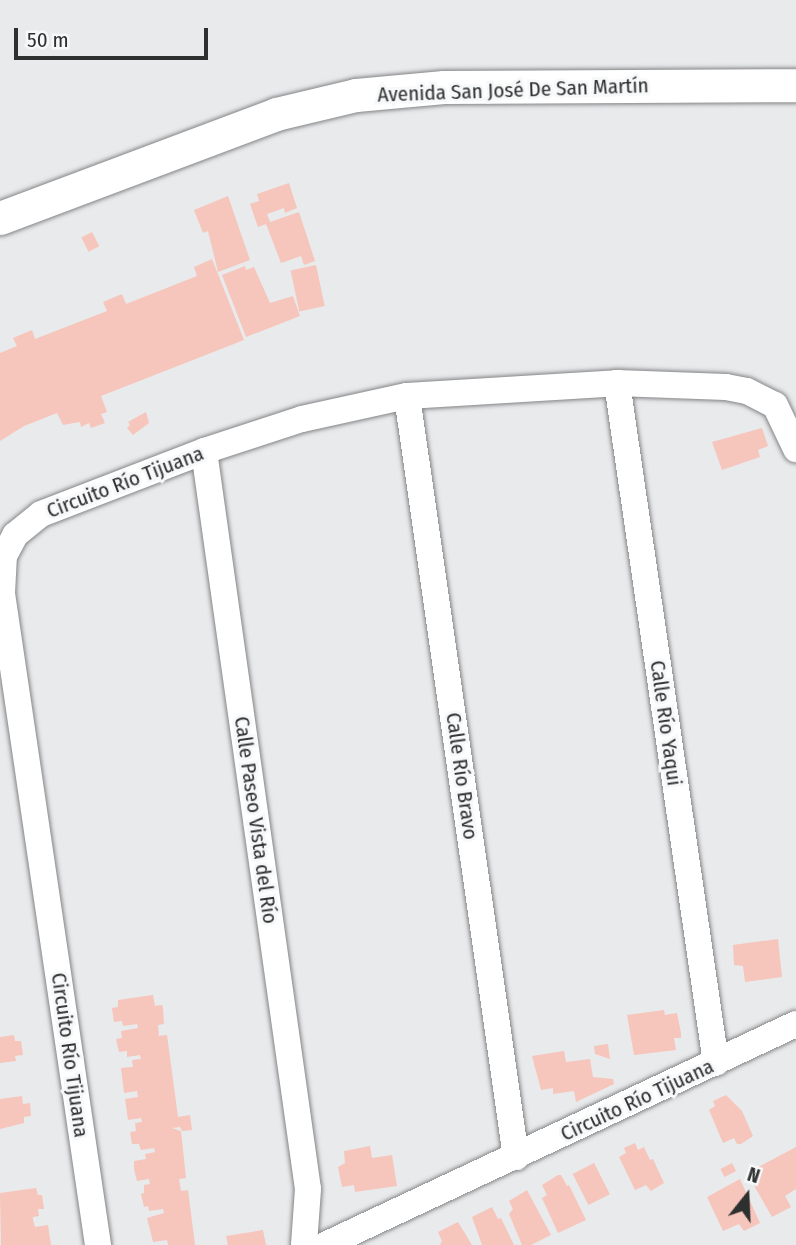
<!DOCTYPE html>
<html>
<head>
<meta charset="utf-8">
<style>
  body { margin:0 }
  #map { position:relative; width:796px; height:1245px; overflow:hidden; background:#e9eaec; font-family:"Fira Sans Condensed",sans-serif }
  div>[style] { position:absolute }
  [style*='--x'] { left:calc(var(--x)*1px); top:calc(var(--y)*1px); width:calc(var(--w)*1px); rotate:calc(var(--a)*1deg) }
  .building>* { inset:0; background:#f6c5bb; transform-origin:0 0 }
  .roads { filter:drop-shadow(0 0 2px #848587) drop-shadow(0 0 2px #848587) }
  .minor>* { height:26px; margin:-13px; padding:0 13px; transform-origin:13px; border-radius:13px; background:#fff }
  .tertiary>* { height:33px; margin:-16.5px; padding:0 16.5px; transform-origin:16.5px; border-radius:16.5px; background:#fff }
  span { translate:-50% -50%; white-space:nowrap; text-align:center; line-height:1.15; -webkit-text-stroke:6px #f6f8f9; paint-order:stroke }
  .street-label { font-size:21px; color:#2e2f2f }
  .north { position:absolute; left:712px; top:1161px; width:70px; height:70px; -webkit-text-stroke:5px #f6f8f9; paint-order:stroke; rotate:18deg; font-size:19px; font-weight:700; line-height:28px; text-align:center; color:#2e2f2f }
  .north::after { content:''; display:block; margin:auto; width:24px; height:32px; background:#2e2f2f; clip-path:polygon(50% 0,100% 100%,50% 72%,0 100%) }
  .scale { position:absolute; left:14px; top:28px; width:194px; height:32px; box-sizing:border-box; border:4px solid #2e2f2f; border-top:0; padding-left:9px; font-size:21px; line-height:24px; white-space:nowrap; color:#2e2f2f; -webkit-text-stroke:5px #f6f8f9; paint-order:stroke }
</style>
</head>
<body>
<div id="map">
  <div class="building">
    <i style="clip-path:polygon(289px 183px,297px 208px,285px 213px,284px 208px,267px 214px,270px 222px,299px 212px,315px 261px,304px 265px,301px 256px,281px 263px,266px 224px,258px 227px,250px 204px,259px 201px,257px 194px)"></i>
    <i style="clip-path:polygon(228px 196px,250px 260px,218px 272px,208px 231px,203px 233px,194px 210px)"></i>
    <i style="left:92px;top:232px;width:16px;height:12px;rotate:63deg"></i>
    <i style="clip-path:polygon(212px 259px,244px 340px,101px 396px,107px 412px,101px 414px,105px 423px,91px 428px,89px 423px,81px 427px,80px 422px,63px 425px,57px 413px,24px 426px,0 441px,0 353px,17px 346px,13px 338px,32px 330px,35px 339px,107px 311px,103px 302px,122px 294px,126px 304px,197px 276px,194px 267px)"></i>
    <i style="left:316px;top:265px;width:42px;height:26px;rotate:78deg"></i>
    <i style="clip-path:polygon(245px 266px,246px 270px,254px 267px,270px 303px,293px 296px,300px 316px,246px 337px,222px 275px)"></i>
    <i style="clip-path:polygon(146px 412px,149px 423px,133px 435px,127px 428px,130px 425px,128px 422px)"></i>
    <i style="clip-path:polygon(762px 428px,768px 446px,758px 450px,760px 457px,722px 470px,712px 442px)"></i>
    <i style="clip-path:polygon(778px 939px,782px 977px,745px 982px,743px 966px,734px 965px,733px 945px)"></i>
    <i style="clip-path:polygon(153px 995px,155px 1006px,162px 1005px,163px 1008px,164px 1024px,158px 1025px,159px 1036px,167px 1035px,178px 1117px,190px 1115px,192px 1130px,182px 1131px,180px 1127px,172px 1128px,181px 1131px,186px 1178px,179px 1179px,181px 1191px,188px 1190px,195px 1245px,168px 1245px,167px 1240px,153px 1242px,147px 1218px,164px 1213px,163px 1209px,149px 1211px,148px 1206px,144px 1207px,141px 1194px,144px 1193px,144px 1185px,150px 1184px,149px 1179px,137px 1181px,134px 1169px,134px 1161px,146px 1159px,145px 1154px,155px 1152px,154px 1148px,141px 1150px,139px 1144px,132px 1144px,130px 1132px,136px 1131px,135px 1123px,142px 1122px,141px 1118px,128px 1120px,125px 1099px,138px 1097px,137px 1091px,124px 1093px,121px 1068px,133px 1067px,132px 1060px,141px 1059px,140px 1055px,127px 1057px,127px 1051px,119px 1052px,116px 1039px,122px 1038px,121px 1031px,138px 1028px,137px 1024px,123px 1026px,122px 1021px,114px 1022px,112px 1008px,118px 1007px,118px 1000px)"></i>
    <i style="clip-path:polygon(664px 1010px,665px 1015px,677px 1013px,681px 1033px,681px 1038px,674px 1038px,676px 1050px,634px 1055px,627px 1015px)"></i>
    <i style="clip-path:polygon(14px 1035px,15px 1041px,21px 1041px,23px 1055px,15px 1056px,16px 1061px,0 1063px,0 1037px)"></i>
    <i style="clip-path:polygon(608px 1044px,610px 1059px,595px 1054px,594px 1046px)"></i>
    <i style="clip-path:polygon(564px 1051px,566px 1062px,590px 1059px,593px 1077px,613px 1079px,614px 1084px,576px 1102px,574px 1091px,553px 1094px,553px 1088px,541px 1090px,532px 1056px)"></i>
    <i style="clip-path:polygon(726px 1095px,742px 1111px,753px 1136px,741px 1144px,737px 1144px,734px 1138px,723px 1143px,709px 1110px,715px 1106px,713px 1101px)"></i>
    <i style="clip-path:polygon(22px 1096px,23px 1104px,30px 1103px,31px 1116px,24px 1117px,24px 1123px,0 1129px,0 1099px)"></i>
    <i style="clip-path:polygon(635px 1143px,638px 1150px,644px 1147px,650px 1160px,653px 1159px,664px 1183px,651px 1191px,646px 1185px,635px 1190px,619px 1157px,626px 1153px,624px 1148px)"></i>
    <i style="clip-path:polygon(370px 1146px,372px 1158px,392px 1155px,397px 1186px,355px 1192px,354px 1185px,342px 1187px,338px 1167px,345px 1163px,344px 1151px)"></i>
    <i style="clip-path:polygon(796px 1147px,796px 1189px,785px 1196px,791px 1207px,772px 1217px,747px 1173px)"></i>
    <i style="left:594px;top:1163px;width:35px;height:24px;rotate:63deg"></i>
    <i style="left:732px;top:1163px;width:9px;height:13px;rotate:63deg"></i>
    <i style="clip-path:polygon(558px 1175px,561px 1175px,567px 1186px,569px 1185px,586px 1220px,558px 1233px,542px 1198px,547px 1195px,542px 1185px)"></i>
    <i style="clip-path:polygon(740px 1179px,760px 1223px,744px 1231px,739px 1224px,723px 1231px,707px 1197px)"></i>
    <i style="clip-path:polygon(36px 1188px,38px 1195px,42px 1195px,44px 1209px,38px 1209px,39px 1216px,33px 1217px,33px 1220px,35px 1227px,48px 1225px,51px 1245px,1px 1245px,0 1193px)"></i>
    <i style="clip-path:polygon(527px 1190px,551px 1235px,531px 1245px,522px 1245px,509px 1214px,513px 1209px,509px 1201px)"></i>
    <i style="clip-path:polygon(492px 1207px,498px 1219px,501px 1218px,514px 1245px,482px 1245px,472px 1217px)"></i>
    <i style="clip-path:polygon(458px 1222px,472px 1245px,440px 1245px,442px 1241px,438px 1232px)"></i>
    <i style="clip-path:polygon(263px 1230px,266px 1245px,228px 1245px,226px 1236px)"></i>
  </div>
  <div class="roads">
    <div class="minor">
      <i style="--x:617;--y:383;--w:687;--a:81.72"></i>
      <i style="--x:407;--y:396;--w:769;--a:81.85"></i>
      <i style="--x:204;--y:451;--w:745;--a:81.98"></i>
      <i style="--x:308;--y:1189;--w:56;--a:94.1"></i>
      <i style="--x:98;--y:1245;--w:659;--a:-98.38"></i>
      <i style="--x:2;--y:593;--w:37;--a:-87"></i>
      <i style="--x:4;--y:556;--w:24;--a:-62"></i>
      <i style="--x:15;--y:535;--w:33;--a:-39"></i>
      <i style="--x:41;--y:514;--w:175;--a:-21.1"></i>
      <i style="--x:204;--y:451;--w:103;--a:-18.1"></i>
      <i style="--x:302;--y:419;--w:107;--a:-12.4"></i>
      <i style="--x:407;--y:396;--w:210;--a:-3.5"></i>
      <i style="--x:617;--y:383;--w:109;--a:2.1"></i>
      <i style="--x:726;--y:387;--w:21;--a:11"></i>
      <i style="--x:747;--y:391;--w:31;--a:27"></i>
      <i style="--x:775;--y:405;--w:49;--a:64.5"></i>
      <i style="--x:325;--y:1245;--w:520;--a:-25.14"></i>
    </div>
    <div class="tertiary">
      <i style="--x:0;--y:218;--w:295;--a:-20.6"></i>
      <i style="--x:276;--y:114;--w:82;--a:-13.4"></i>
      <i style="--x:356;--y:95;--w:88;--a:-5.2"></i>
      <i style="--x:444;--y:87;--w:352;--a:-0.3"></i>
    </div>
  </div>
  <div class="street-label">
    <span style="left:513px;top:90px;rotate:-2deg">Avenida San José De San Martín</span>
    <span style="left:125px;top:482px;rotate:-21deg">Circuito Río Tijuana</span>
    <span style="left:666px;top:723px;rotate:82deg">Calle Río Yaqui</span>
    <span style="left:462px;top:776px;rotate:82deg">Calle Río Bravo</span>
    <span style="left:256px;top:820px;rotate:82deg">Calle Paseo Vista del Río</span>
    <span style="left:70px;top:1055px;rotate:82deg">Circuito Río Tijuana</span>
    <span style="left:637px;top:1100px;rotate:-25deg">Circuito Río Tijuana</span>
  </div>
  <div class="north">N</div>
  <div class="scale">50 m</div>
</div>
</body>
</html>
